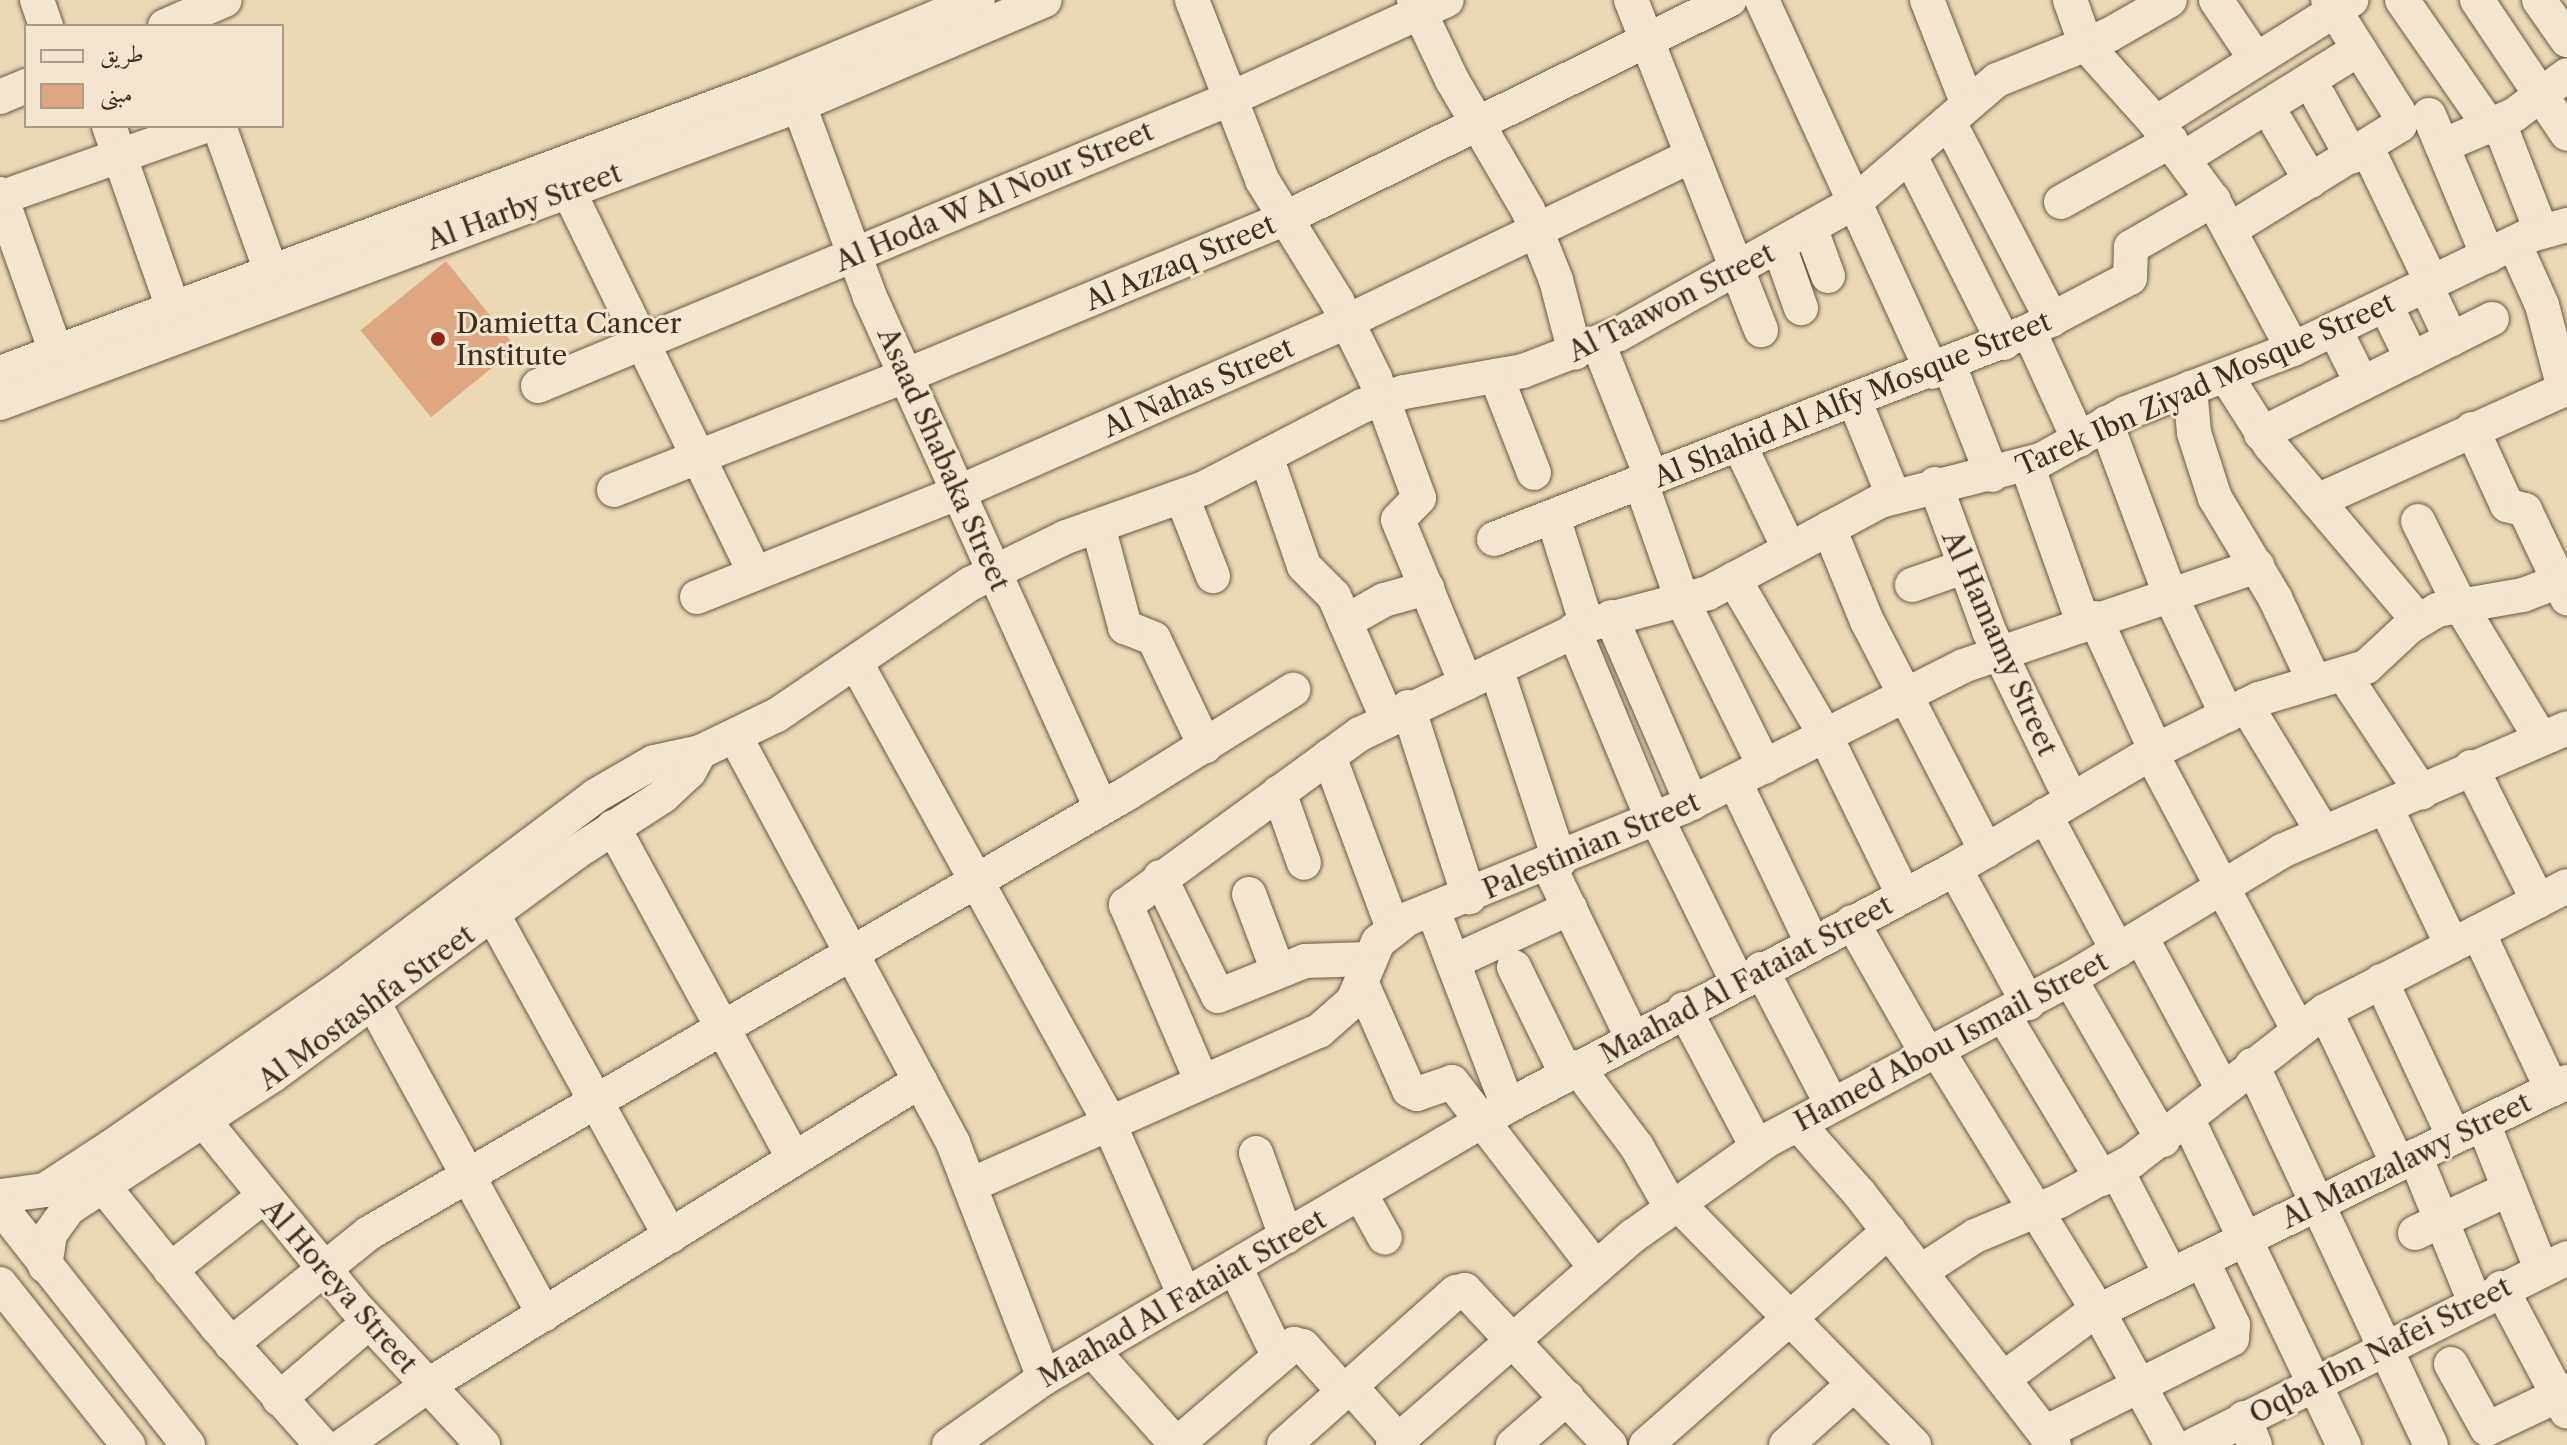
<!DOCTYPE html>
<html>
<head>
<meta charset="utf-8">
<style>
  body { margin:0 }
  #map { position:relative; width:2567px; height:1445px; overflow:hidden; background:#ebd9b5; font-family:"Libre Caslon Text",Amiri,serif }
  div>[style] { position:absolute }
  [style*='--x'] { left:calc(var(--x)*1px); top:calc(var(--y)*1px); width:calc(var(--w)*1px); rotate:calc(var(--a)*1deg) }
  .building>* { inset:0; background:#dea781; transform-origin:0 0 }
  .roads { filter:drop-shadow(0 0 2px #675a44) drop-shadow(0 0 2px #675a44) }
  .minor>* { height:34px; margin:-17px; padding:0 17px; transform-origin:17px; border-radius:17px; background:#f2e6cf }
  .dots>* { width:22px; height:22px; translate:-50% -50%; box-sizing:border-box; border:4px solid #f2e6cf; border-radius:50% }
  span { translate:-50% -50%; white-space:nowrap; text-align:center; line-height:1.15; -webkit-text-stroke:6px #f2e6cf; paint-order:stroke }
  .street-label { font-size:28px; color:#3b2f1e }
  .poi-label { font-size:28px; color:#3b2f1e }
  .left { translate:0 -50%; text-align:left }
  .legend { position:absolute; left:24px; top:24px; width:260px; height:104px; box-sizing:border-box; background:#f2e6cf; border:2px solid #a99d88; margin:0; padding:10px 14px; list-style:none; font-size:24px; color:#3b2f1e }
  .legend li { display:flex; align-items:center; gap:16px; height:40px }
  .legend b { width:40px; border:2px solid #a99d88 }
</style>
</head>
<body>
<div id="map">
  <div class="building">
    <i style="left:446px;top:261px;width:112px;height:110px;rotate:51deg"></i>
  </div>
  <div class="roads">
    <div class="minor">
      <i style="--x:37;--y:0;--w:28;--a:71"></i>
      <i style="--x:1192;--y:0;--w:193;--a:68.7"></i>
      <i style="--x:1262;--y:180;--w:142;--a:58.2"></i>
      <i style="--x:1337;--y:301;--w:86;--a:63.7"></i>
      <i style="--x:1375;--y:378;--w:128;--a:69.9"></i>
      <i style="--x:1419;--y:498;--w:30;--a:134"></i>
      <i style="--x:1398;--y:520;--w:177;--a:67.4"></i>
      <i style="--x:1414;--y:0;--w:89;--a:64.6"></i>
      <i style="--x:1452;--y:80;--w:151;--a:59.7"></i>
      <i style="--x:1528;--y:210;--w:75;--a:68.2"></i>
      <i style="--x:1556;--y:280;--w:75;--a:75.4"></i>
      <i style="--x:1631;--y:0;--w:355;--a:68.5"></i>
      <i style="--x:1762;--y:0;--w:409;--a:65.4"></i>
      <i style="--x:1927;--y:0;--w:110;--a:68.6"></i>
      <i style="--x:2070;--y:0;--w:48;--a:70.4"></i>
      <i style="--x:2086;--y:45;--w:105;--a:48.1"></i>
      <i style="--x:2156;--y:123;--w:96;--a:53.5"></i>
      <i style="--x:2213;--y:200;--w:169;--a:61.8"></i>
      <i style="--x:2216;--y:0;--w:70;--a:56.1"></i>
      <i style="--x:2402;--y:0;--w:155;--a:55.3"></i>
      <i style="--x:2477;--y:0;--w:161;--a:56.1"></i>
      <i style="--x:2539;--y:0;--w:49;--a:55"></i>
      <i style="--x:165;--y:26;--w:65;--a:-23.4"></i>
      <i style="--x:0;--y:97;--w:28;--a:-23"></i>
      <i style="--x:2319;--y:97;--w:68;--a:61.2"></i>
      <i style="--x:799;--y:105;--w:205;--a:69.7"></i>
      <i style="--x:870;--y:297;--w:561;--a:65.67"></i>
      <i style="--x:2429;--y:115;--w:153;--a:67.3"></i>
      <i style="--x:1949;--y:122;--w:223;--a:62.5"></i>
      <i style="--x:2156;--y:123;--w:231;--a:-32.2"></i>
      <i style="--x:2277;--y:123;--w:67;--a:59.6"></i>
      <i style="--x:2499;--y:123;--w:116;--a:68.7"></i>
      <i style="--x:109;--y:126;--w:193;--a:70.6"></i>
      <i style="--x:219;--y:126;--w:154;--a:70.3"></i>
      <i style="--x:2442;--y:146;--w:78;--a:-23.3"></i>
      <i style="--x:2514;--y:115;--w:66;--a:-37"></i>
      <i style="--x:2367;--y:148;--w:150;--a:64.3"></i>
      <i style="--x:1911;--y:158;--w:207;--a:63.3"></i>
      <i style="--x:2184;--y:158;--w:206;--a:-31.9"></i>
      <i style="--x:568;--y:190;--w:426;--a:64"></i>
      <i style="--x:0;--y:194;--w:168;--a:70.5"></i>
      <i style="--x:0;--y:198;--w:217;--a:-19.4"></i>
      <i style="--x:2061;--y:202;--w:126;--a:-29"></i>
      <i style="--x:2231;--y:229;--w:198;--a:-31.6"></i>
      <i style="--x:2400;--y:125;--w:14;--a:-98"></i>
      <i style="--x:2398;--y:111;--w:131;--a:-122.2"></i>
      <i style="--x:1811;--y:230;--w:49;--a:69.7"></i>
      <i style="--x:2514;--y:243;--w:68;--a:65.7"></i>
      <i style="--x:2542;--y:305;--w:87;--a:75.3"></i>
      <i style="--x:1779;--y:246;--w:66;--a:70.5"></i>
      <i style="--x:2426;--y:286;--w:59;--a:64.7"></i>
      <i style="--x:2386;--y:306;--w:59;--a:63.9"></i>
      <i style="--x:2335;--y:330;--w:60;--a:63.4"></i>
      <i style="--x:2029;--y:331;--w:120;--a:65.4"></i>
      <i style="--x:1598;--y:343;--w:146;--a:68.3"></i>
      <i style="--x:1949;--y:365;--w:118;--a:68.6"></i>
      <i style="--x:0;--y:373;--w:823;--a:-20.42"></i>
      <i style="--x:771;--y:86;--w:224;--a:-22.6"></i>
      <i style="--x:1496;--y:376;--w:104;--a:68.6"></i>
      <i style="--x:2226;--y:376;--w:82;--a:57.5"></i>
      <i style="--x:2270;--y:445;--w:229;--a:49.8"></i>
      <i style="--x:538;--y:386;--w:751;--a:-22.54"></i>
      <i style="--x:1232;--y:98;--w:236;--a:-24.5"></i>
      <i style="--x:2190;--y:388;--w:45;--a:84.9"></i>
      <i style="--x:2194;--y:433;--w:68;--a:72.1"></i>
      <i style="--x:2215;--y:498;--w:117;--a:59"></i>
      <i style="--x:2275;--y:598;--w:92;--a:64.8"></i>
      <i style="--x:1854;--y:399;--w:104;--a:67.9"></i>
      <i style="--x:0;--y:403;--w:853;--a:-20.45"></i>
      <i style="--x:799;--y:105;--w:267;--a:-23.1"></i>
      <i style="--x:2106;--y:423;--w:186;--a:69.5"></i>
      <i style="--x:2171;--y:597;--w:131;--a:64.6"></i>
      <i style="--x:2472;--y:429;--w:84;--a:65.3"></i>
      <i style="--x:2507;--y:505;--w:19;--a:16"></i>
      <i style="--x:2525;--y:510;--w:98;--a:64.5"></i>
      <i style="--x:2261;--y:434;--w:258;--a:-26.5"></i>
      <i style="--x:1739;--y:444;--w:116;--a:64.5"></i>
      <i style="--x:1266;--y:456;--w:116;--a:70.9"></i>
      <i style="--x:1304;--y:566;--w:42;--a:45"></i>
      <i style="--x:1334;--y:596;--w:133;--a:66.5"></i>
      <i style="--x:2027;--y:465;--w:167;--a:70.4"></i>
      <i style="--x:1641;--y:483;--w:126;--a:70.6"></i>
      <i style="--x:1683;--y:602;--w:184;--a:63.6"></i>
      <i style="--x:1935;--y:484;--w:157;--a:69.8"></i>
      <i style="--x:1989;--y:631;--w:187;--a:64"></i>
      <i style="--x:614;--y:490;--w:313;--a:-21.4"></i>
      <i style="--x:905;--y:376;--w:410;--a:-22.5"></i>
      <i style="--x:1284;--y:219;--w:497;--a:-26.2"></i>
      <i style="--x:1182;--y:497;--w:85;--a:68.6"></i>
      <i style="--x:2317;--y:501;--w:274;--a:-24.3"></i>
      <i style="--x:1553;--y:517;--w:113;--a:72.5"></i>
      <i style="--x:2418;--y:521;--w:94;--a:63.4"></i>
      <i style="--x:2460;--y:605;--w:154;--a:58.8"></i>
      <i style="--x:1098;--y:526;--w:105;--a:75"></i>
      <i style="--x:1125;--y:627;--w:31;--a:22"></i>
      <i style="--x:1154;--y:639;--w:119;--a:64.5"></i>
      <i style="--x:1829;--y:528;--w:100;--a:67.8"></i>
      <i style="--x:1867;--y:621;--w:259;--a:62.6"></i>
      <i style="--x:1494;--y:539;--w:574;--a:-21.25"></i>
      <i style="--x:2029;--y:331;--w:114;--a:-27.7"></i>
      <i style="--x:2130;--y:278;--w:31;--a:-88"></i>
      <i style="--x:2131;--y:247;--w:95;--a:-29.8"></i>
      <i style="--x:1734;--y:579;--w:181;--a:59.7"></i>
      <i style="--x:1825;--y:735;--w:179;--a:63.9"></i>
      <i style="--x:1912;--y:585;--w:54;--a:-19.4"></i>
      <i style="--x:697;--y:597;--w:282;--a:-21.8"></i>
      <i style="--x:959;--y:492;--w:425;--a:-23.7"></i>
      <i style="--x:1348;--y:321;--w:378;--a:-25.7"></i>
      <i style="--x:1611;--y:617;--w:203;--a:66.5"></i>
      <i style="--x:2095;--y:618;--w:146;--a:65.4"></i>
      <i style="--x:1345;--y:622;--w:45;--a:-29.4"></i>
      <i style="--x:1384;--y:600;--w:45;--a:-15.6"></i>
      <i style="--x:1574;--y:630;--w:207;--a:67.5"></i>
      <i style="--x:856;--y:663;--w:511;--a:61.08"></i>
      <i style="--x:1103;--y:1110;--w:203;--a:66.2"></i>
      <i style="--x:1497;--y:671;--w:200;--a:71.7"></i>
      <i style="--x:2344;--y:675;--w:141;--a:56.5"></i>
      <i style="--x:2246;--y:705;--w:149;--a:58.8"></i>
      <i style="--x:1408;--y:707;--w:200;--a:72.2"></i>
      <i style="--x:735;--y:736;--w:462;--a:61.8"></i>
      <i style="--x:953;--y:1143;--w:252;--a:68.8"></i>
      <i style="--x:2151;--y:753;--w:313;--a:62"></i>
      <i style="--x:1329;--y:756;--w:184;--a:69.6"></i>
      <i style="--x:2471;--y:767;--w:150;--a:63.4"></i>
      <i style="--x:1735;--y:782;--w:178;--a:64.4"></i>
      <i style="--x:1279;--y:792;--w:75;--a:70.6"></i>
      <i style="--x:2386;--y:808;--w:152;--a:64.3"></i>
      <i style="--x:2045;--y:815;--w:154;--a:61.8"></i>
      <i style="--x:1657;--y:819;--w:181;--a:63.7"></i>
      <i style="--x:613;--y:827;--w:378;--a:61.4"></i>
      <i style="--x:1549;--y:866;--w:190;--a:64.1"></i>
      <i style="--x:1955;--y:869;--w:153;--a:61.4"></i>
      <i style="--x:1160;--y:877;--w:132;--a:64"></i>
      <i style="--x:1218;--y:996;--w:94;--a:-21.9"></i>
      <i style="--x:1305;--y:961;--w:64;--a:-1.8"></i>
      <i style="--x:1249;--y:894;--w:82;--a:69.4"></i>
      <i style="--x:1433;--y:910;--w:210;--a:69.1"></i>
      <i style="--x:493;--y:915;--w:367;--a:61.1"></i>
      <i style="--x:1852;--y:922;--w:153;--a:60.3"></i>
      <i style="--x:2478;--y:932;--w:174;--a:64.8"></i>
      <i style="--x:2141;--y:937;--w:173;--a:61.7"></i>
      <i style="--x:1453;--y:962;--w:129;--a:-24.8"></i>
      <i style="--x:1514;--y:967;--w:118;--a:63.9"></i>
      <i style="--x:1761;--y:969;--w:153;--a:62.4"></i>
      <i style="--x:2070;--y:979;--w:186;--a:60"></i>
      <i style="--x:2381;--y:981;--w:172;--a:64.9"></i>
      <i style="--x:1362;--y:984;--w:116;--a:66.1"></i>
      <i style="--x:1409;--y:1090;--w:9;--a:27"></i>
      <i style="--x:1417;--y:1094;--w:37;--a:-19"></i>
      <i style="--x:1452;--y:1082;--w:235;--a:52.3"></i>
      <i style="--x:374;--y:1004;--w:354;--a:61.3"></i>
      <i style="--x:1684;--y:1009;--w:156;--a:62.1"></i>
      <i style="--x:2325;--y:1011;--w:170;--a:64.5"></i>
      <i style="--x:2004;--y:1016;--w:190;--a:59"></i>
      <i style="--x:1937;--y:1050;--w:307;--a:58.3"></i>
      <i style="--x:2098;--y:1311;--w:153;--a:61.1"></i>
      <i style="--x:2252;--y:1065;--w:420;--a:64.8"></i>
      <i style="--x:1577;--y:1067;--w:100;--a:53.1"></i>
      <i style="--x:1637;--y:1147;--w:71;--a:60.6"></i>
      <i style="--x:1202;--y:1082;--w:193;--a:-113.2"></i>
      <i style="--x:1126;--y:905;--w:290;--a:-36.2"></i>
      <i style="--x:1360;--y:734;--w:252;--a:-25.6"></i>
      <i style="--x:1587;--y:625;--w:125;--a:-14.8"></i>
      <i style="--x:1708;--y:593;--w:195;--a:-28.1"></i>
      <i style="--x:1880;--y:501;--w:166;--a:-14.3"></i>
      <i style="--x:2041;--y:460;--w:97;--a:-28.9"></i>
      <i style="--x:2126;--y:413;--w:179;--a:-21"></i>
      <i style="--x:2293;--y:349;--w:261;--a:-25.7"></i>
      <i style="--x:2528;--y:236;--w:41;--a:-15.8"></i>
      <i style="--x:2188;--y:1120;--w:361;--a:64.4"></i>
      <i style="--x:204;--y:1121;--w:236;--a:50.8"></i>
      <i style="--x:353;--y:1304;--w:192;--a:47.3"></i>
      <i style="--x:2483;--y:1123;--w:157;--a:68.3"></i>
      <i style="--x:1798;--y:1124;--w:92;--a:48.5"></i>
      <i style="--x:1859;--y:1193;--w:319;--a:52.3"></i>
      <i style="--x:1256;--y:1153;--w:89;--a:70.3"></i>
      <i style="--x:2415;--y:1156;--w:156;--a:67.7"></i>
      <i style="--x:2117;--y:1171;--w:117;--a:62.6"></i>
      <i style="--x:973;--y:1184;--w:378;--a:-23.9"></i>
      <i style="--x:1319;--y:1031;--w:45;--a:-41.4"></i>
      <i style="--x:1353;--y:1001;--w:64;--a:-67"></i>
      <i style="--x:1378;--y:942;--w:37;--a:-38"></i>
      <i style="--x:1407;--y:919;--w:298;--a:-22.1"></i>
      <i style="--x:1683;--y:807;--w:313;--a:-26.7"></i>
      <i style="--x:1963;--y:666;--w:311;--a:-18.8"></i>
      <i style="--x:104;--y:1187;--w:179;--a:51.1"></i>
      <i style="--x:216;--y:1326;--w:159;--a:48.3"></i>
      <i style="--x:1360;--y:1193;--w:51;--a:60.9"></i>
      <i style="--x:0;--y:1196;--w:45;--a:-7.6"></i>
      <i style="--x:45;--y:1190;--w:79;--a:-33.1"></i>
      <i style="--x:111;--y:1147;--w:280;--a:-34.8"></i>
      <i style="--x:341;--y:987;--w:318;--a:-36.9"></i>
      <i style="--x:595;--y:796;--w:68;--a:-30"></i>
      <i style="--x:654;--y:762;--w:47;--a:-12.3"></i>
      <i style="--x:700;--y:752;--w:85;--a:-25.7"></i>
      <i style="--x:777;--y:715;--w:233;--a:-34.2"></i>
      <i style="--x:970;--y:584;--w:107;--a:-26.1"></i>
      <i style="--x:1066;--y:537;--w:146;--a:-19.5"></i>
      <i style="--x:1204;--y:488;--w:178;--a:-27.4"></i>
      <i style="--x:1362;--y:406;--w:44;--a:-18.4"></i>
      <i style="--x:1404;--y:392;--w:121;--a:-10"></i>
      <i style="--x:1523;--y:371;--w:103;--a:-21.1"></i>
      <i style="--x:1619;--y:334;--w:270;--a:-29.2"></i>
      <i style="--x:1855;--y:202;--w:187;--a:-40.7"></i>
      <i style="--x:1997;--y:80;--w:121;--a:-21.9"></i>
      <i style="--x:2109;--y:35;--w:70;--a:-29.8"></i>
      <i style="--x:1679;--y:1205;--w:336;--a:45.6"></i>
      <i style="--x:0;--y:1206;--w:304;--a:51.8"></i>
      <i style="--x:2415;--y:1233;--w:104;--a:-25.1"></i>
      <i style="--x:45;--y:1266;--w:32;--a:-81"></i>
      <i style="--x:50;--y:1234;--w:32;--a:-54"></i>
      <i style="--x:69;--y:1208;--w:244;--a:-33.1"></i>
      <i style="--x:273;--y:1075;--w:375;--a:-36.3"></i>
      <i style="--x:575;--y:853;--w:105;--a:-32.9"></i>
      <i style="--x:663;--y:796;--w:35;--a:-43"></i>
      <i style="--x:689;--y:772;--w:23;--a:-61"></i>
      <i style="--x:1235;--y:1267;--w:98;--a:64"></i>
      <i style="--x:170;--y:1270;--w:118;--a:-38.1"></i>
      <i style="--x:1920;--y:1272;--w:66;--a:-33.2"></i>
      <i style="--x:1975;--y:1236;--w:91;--a:-22.6"></i>
      <i style="--x:2059;--y:1201;--w:83;--a:-28.7"></i>
      <i style="--x:2132;--y:1161;--w:244;--a:-37.9"></i>
      <i style="--x:2325;--y:1011;--w:272;--a:-27.3"></i>
      <i style="--x:0;--y:1284;--w:206;--a:51.5"></i>
      <i style="--x:2501;--y:1288;--w:140;--a:62"></i>
      <i style="--x:231;--y:1344;--w:177;--a:-38.8"></i>
      <i style="--x:369;--y:1233;--w:877;--a:-30.1"></i>
      <i style="--x:1128;--y:793;--w:195;--a:-32"></i>
      <i style="--x:1092;--y:1350;--w:127;--a:48.2"></i>
      <i style="--x:2451;--y:1364;--w:74;--a:61"></i>
      <i style="--x:2487;--y:1429;--w:89;--a:-25.4"></i>
      <i style="--x:2003;--y:1379;--w:106;--a:-36.5"></i>
      <i style="--x:2088;--y:1316;--w:533;--a:-26.04"></i>
      <i style="--x:1350;--y:1386;--w:79;--a:48.6"></i>
      <i style="--x:279;--y:1399;--w:118;--a:-40.5"></i>
      <i style="--x:2244;--y:1418;--w:29;--a:68"></i>
      <i style="--x:2045;--y:1433;--w:209;--a:-26.7"></i>
      <i style="--x:2232;--y:1339;--w:14;--a:-86"></i>
      <i style="--x:2233;--y:1325;--w:72;--a:-115.5"></i>
      <i style="--x:1177;--y:1444;--w:154;--a:-40.5"></i>
      <i style="--x:1294;--y:1344;--w:9;--a:13"></i>
      <i style="--x:1303;--y:1346;--w:62;--a:48.3"></i>
      <i style="--x:344;--y:1445;--w:102;--a:-35.4"></i>
      <i style="--x:427;--y:1386;--w:580;--a:-31.74"></i>
      <i style="--x:949;--y:1445;--w:116;--a:-35.2"></i>
      <i style="--x:1044;--y:1378;--w:538;--a:-30.38"></i>
      <i style="--x:1508;--y:1106;--w:506;--a:-27.93"></i>
      <i style="--x:1955;--y:869;--w:228;--a:-30.6"></i>
      <i style="--x:2151;--y:753;--w:121;--a:-26.6"></i>
      <i style="--x:2259;--y:699;--w:112;--a:-16.7"></i>
      <i style="--x:2366;--y:667;--w:59;--a:-42.9"></i>
      <i style="--x:2409;--y:627;--w:33;--a:-31"></i>
      <i style="--x:2437;--y:610;--w:87;--a:-9.9"></i>
      <i style="--x:2523;--y:595;--w:47;--a:-21.1"></i>
      <i style="--x:1284;--y:1445;--w:230;--a:-41.7"></i>
      <i style="--x:1456;--y:1292;--w:9;--a:-13"></i>
      <i style="--x:1465;--y:1290;--w:212;--a:46.9"></i>
      <i style="--x:1393;--y:1445;--w:318;--a:-41.1"></i>
      <i style="--x:1633;--y:1236;--w:163;--a:-35.5"></i>
      <i style="--x:1766;--y:1141;--w:344;--a:-28.1"></i>
      <i style="--x:2070;--y:979;--w:248;--a:-31.1"></i>
      <i style="--x:2282;--y:851;--w:310;--a:-23.3"></i>
      <i style="--x:1513;--y:1445;--w:72;--a:-41"></i>
      <i style="--x:1646;--y:1445;--w:324;--a:-41.4"></i>
      <i style="--x:1786;--y:1445;--w:91;--a:-41.9"></i>
      <i style="--x:2194;--y:1445;--w:417;--a:-26.6"></i>
    </div>
  </div>
  <div class="dots">
    <i style="left:438px;top:339px;background:#8f2418"></i>
  </div>
  <div class="street-label">
    <span style="left:994px;top:196px;rotate:-23deg">Al Hoda W Al Nour Street</span>
    <span style="left:524px;top:206px;rotate:-20deg">Al Harby Street</span>
    <span style="left:1180px;top:262px;rotate:-23deg">Al Azzaq Street</span>
    <span style="left:1671px;top:302px;rotate:-27deg">Al Taawon Street</span>
    <span style="left:2205px;top:384px;rotate:-24deg">Tarek Ibn Ziyad Mosque Street</span>
    <span style="left:1198px;top:387px;rotate:-24deg">Al Nahas Street</span>
    <span style="left:1852px;top:399px;rotate:-22deg">Al Shahid Al Alfy Mosque Street</span>
    <span style="left:944px;top:459px;rotate:66deg">Asaad Shabaka Street</span>
    <span style="left:2000px;top:643px;rotate:66deg">Al Hamamy Street</span>
    <span style="left:1591px;top:845px;rotate:-23deg">Palestinian Street</span>
    <span style="left:1746px;top:979px;rotate:-28deg">Maahad Al Fataiat Street</span>
    <span style="left:366px;top:1007px;rotate:-36deg">Al Mostashfa Street</span>
    <span style="left:1951px;top:1041px;rotate:-28deg">Hamed Abou Ismail Street</span>
    <span style="left:2406px;top:1160px;rotate:-26deg">Al Manzalawy Street</span>
    <span style="left:340px;top:1286px;rotate:49deg">Al Horeya Street</span>
    <span style="left:1182px;top:1298px;rotate:-30deg">Maahad Al Fataiat Street</span>
    <span style="left:2380px;top:1350px;rotate:-27deg">Oqba Ibn Nafei Street</span>
  </div>
  <div class="poi-label">
    <span class="left" style="left:456px;top:339px">Damietta Cancer<br>Institute</span>
  </div>
  <ul class="legend">
  <li><b style="height:10px;background:#f2e6cf"></b>طريق</li>
  <li><b style="height:22px;background:#dea781"></b>مبنى</li>
  </ul>
</div>
</body>
</html>
